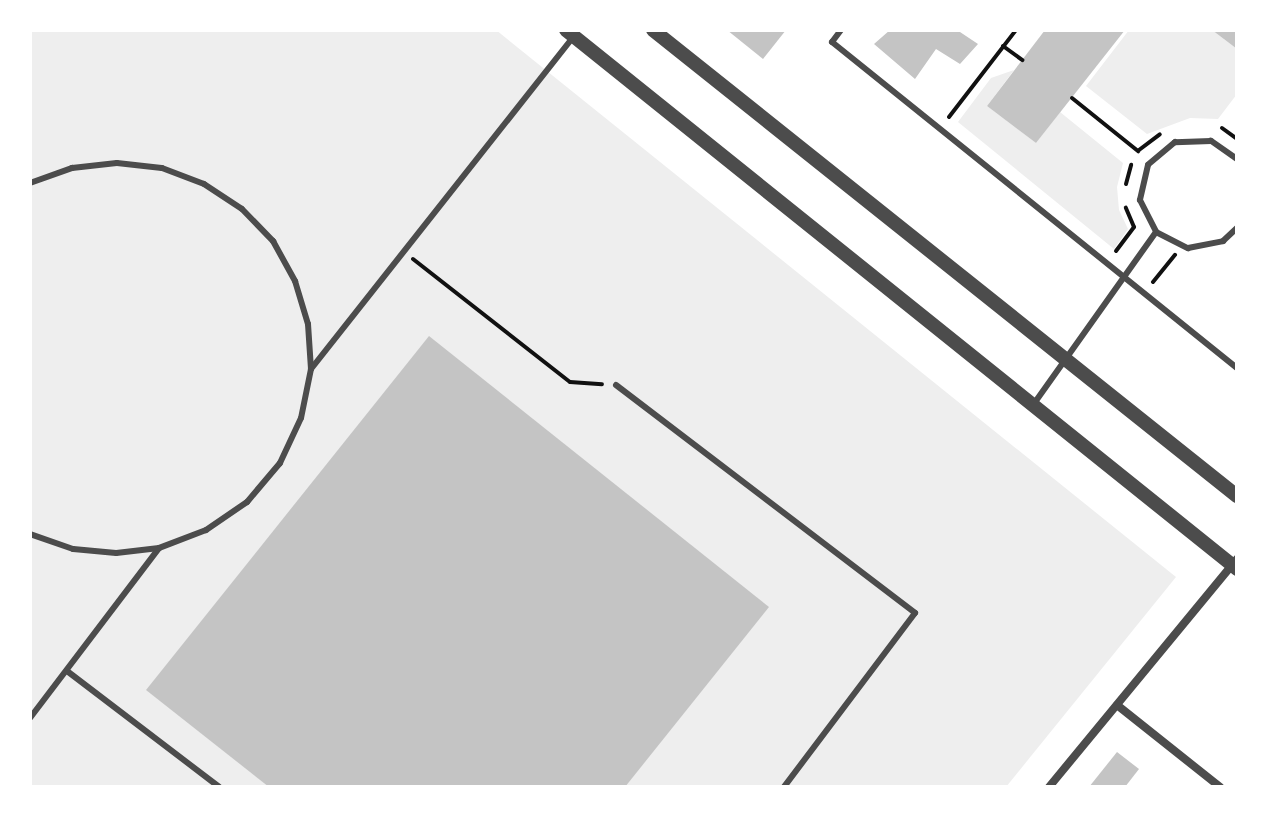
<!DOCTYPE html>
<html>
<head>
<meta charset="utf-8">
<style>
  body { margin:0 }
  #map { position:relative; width:1267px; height:817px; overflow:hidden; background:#fff; font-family:Arial,sans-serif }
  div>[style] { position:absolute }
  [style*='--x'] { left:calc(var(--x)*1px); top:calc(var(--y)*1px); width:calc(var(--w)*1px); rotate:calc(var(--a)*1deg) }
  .green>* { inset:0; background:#eee }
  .building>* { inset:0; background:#c4c4c4 }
  .path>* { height:4px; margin:-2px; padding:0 2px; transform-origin:2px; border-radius:2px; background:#111 }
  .service>* { height:6px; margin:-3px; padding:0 3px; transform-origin:3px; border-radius:3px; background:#4c4c4c }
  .minor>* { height:8px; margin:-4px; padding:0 4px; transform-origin:4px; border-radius:4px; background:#4c4c4c }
  .tertiary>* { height:14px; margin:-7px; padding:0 7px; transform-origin:7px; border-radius:7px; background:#4c4c4c }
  span { translate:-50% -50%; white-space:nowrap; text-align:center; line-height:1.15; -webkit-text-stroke:8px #fff; paint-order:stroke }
  .frame { position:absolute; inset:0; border:32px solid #fff; pointer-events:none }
</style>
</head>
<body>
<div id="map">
  <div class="green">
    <i style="clip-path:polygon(30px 30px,496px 30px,1176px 577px,1006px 787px,30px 787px)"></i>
    <i style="clip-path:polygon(1129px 30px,1212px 30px,1237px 49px,1237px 94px,1218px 119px,1190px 118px,1147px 134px,1086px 86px)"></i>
    <i style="clip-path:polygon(1014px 70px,987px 106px,1036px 143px,1060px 112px,1123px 163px,1117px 187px,1119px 210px,1128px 229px,1114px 249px,958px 122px,991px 78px)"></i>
  </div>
  <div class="building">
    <i style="clip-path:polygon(727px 30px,786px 30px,763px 59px)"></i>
    <i style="clip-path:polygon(890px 30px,957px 30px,978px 44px,960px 64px,936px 49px,915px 79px,874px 44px)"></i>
    <i style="clip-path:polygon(1045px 30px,1125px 30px,1036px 143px,987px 106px)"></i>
    <i style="clip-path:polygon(1212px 30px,1237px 30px,1237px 49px)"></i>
    <i style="clip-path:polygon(429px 336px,769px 607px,625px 787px,269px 787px,146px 690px)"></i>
    <i style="clip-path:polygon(1117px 752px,1139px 769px,1125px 787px,1089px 787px)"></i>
  </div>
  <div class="path">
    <i style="--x:1003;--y:46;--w:24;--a:36"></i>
    <i style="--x:1072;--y:98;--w:85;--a:38.8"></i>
    <i style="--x:949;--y:117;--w:110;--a:-52.4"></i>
    <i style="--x:1222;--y:128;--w:19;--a:36"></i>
    <i style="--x:1139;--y:150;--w:26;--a:-37"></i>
    <i style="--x:1126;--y:184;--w:20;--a:-75"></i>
    <i style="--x:1116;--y:251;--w:30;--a:-53"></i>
    <i style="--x:1134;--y:227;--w:21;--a:-113"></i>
    <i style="--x:413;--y:259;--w:199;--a:38.1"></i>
    <i style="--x:570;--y:382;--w:32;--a:4"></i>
    <i style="--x:1153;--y:282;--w:35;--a:-51"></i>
  </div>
  <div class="service">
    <i style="--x:841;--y:30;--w:15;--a:127"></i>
    <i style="--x:832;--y:42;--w:520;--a:38.83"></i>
    <i style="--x:1237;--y:159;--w:32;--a:-145"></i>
    <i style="--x:1211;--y:141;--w:36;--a:178"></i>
    <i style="--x:1175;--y:142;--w:35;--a:140"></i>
    <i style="--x:1148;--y:165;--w:36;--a:103"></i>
    <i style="--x:1140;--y:200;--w:36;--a:63"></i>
    <i style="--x:1156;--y:232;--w:36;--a:27"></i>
    <i style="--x:1188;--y:248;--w:36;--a:-11"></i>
    <i style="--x:1223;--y:241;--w:19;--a:-43"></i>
    <i style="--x:30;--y:183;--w:45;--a:-19.7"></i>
    <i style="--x:72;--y:168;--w:45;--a:-6.3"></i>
    <i style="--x:117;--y:163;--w:45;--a:6.3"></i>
    <i style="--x:162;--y:168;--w:45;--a:20.9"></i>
    <i style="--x:204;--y:184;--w:45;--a:33.3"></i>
    <i style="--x:242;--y:209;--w:45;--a:45.9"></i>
    <i style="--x:273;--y:241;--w:46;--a:61.2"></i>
    <i style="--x:295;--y:281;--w:45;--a:73.2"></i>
    <i style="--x:308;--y:324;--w:45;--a:86.2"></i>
    <i style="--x:311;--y:369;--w:50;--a:101.5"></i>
    <i style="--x:301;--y:418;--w:50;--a:115"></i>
    <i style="--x:280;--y:463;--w:51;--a:130.2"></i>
    <i style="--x:247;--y:502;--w:50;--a:145.7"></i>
    <i style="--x:206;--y:530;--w:50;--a:159"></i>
    <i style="--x:159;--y:548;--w:43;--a:173.4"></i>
    <i style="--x:116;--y:553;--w:43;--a:-174.7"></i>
    <i style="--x:73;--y:549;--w:46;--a:-160.8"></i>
    <i style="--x:311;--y:369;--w:424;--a:-51.7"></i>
    <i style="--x:616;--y:385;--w:376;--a:37.3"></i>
    <i style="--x:915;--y:613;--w:218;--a:127"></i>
    <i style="--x:1033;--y:405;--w:212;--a:-54.6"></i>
    <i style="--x:67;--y:671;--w:191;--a:37.3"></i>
    <i style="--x:30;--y:718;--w:213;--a:-52.8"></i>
  </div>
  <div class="minor">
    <i style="--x:1117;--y:705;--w:132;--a:38.5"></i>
    <i style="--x:1049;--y:787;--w:296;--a:-50.5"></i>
  </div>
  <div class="tertiary">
    <i style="--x:566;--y:30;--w:861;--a:38.77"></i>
    <i style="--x:653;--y:30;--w:747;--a:38.59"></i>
  </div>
  <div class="frame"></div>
</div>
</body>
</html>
